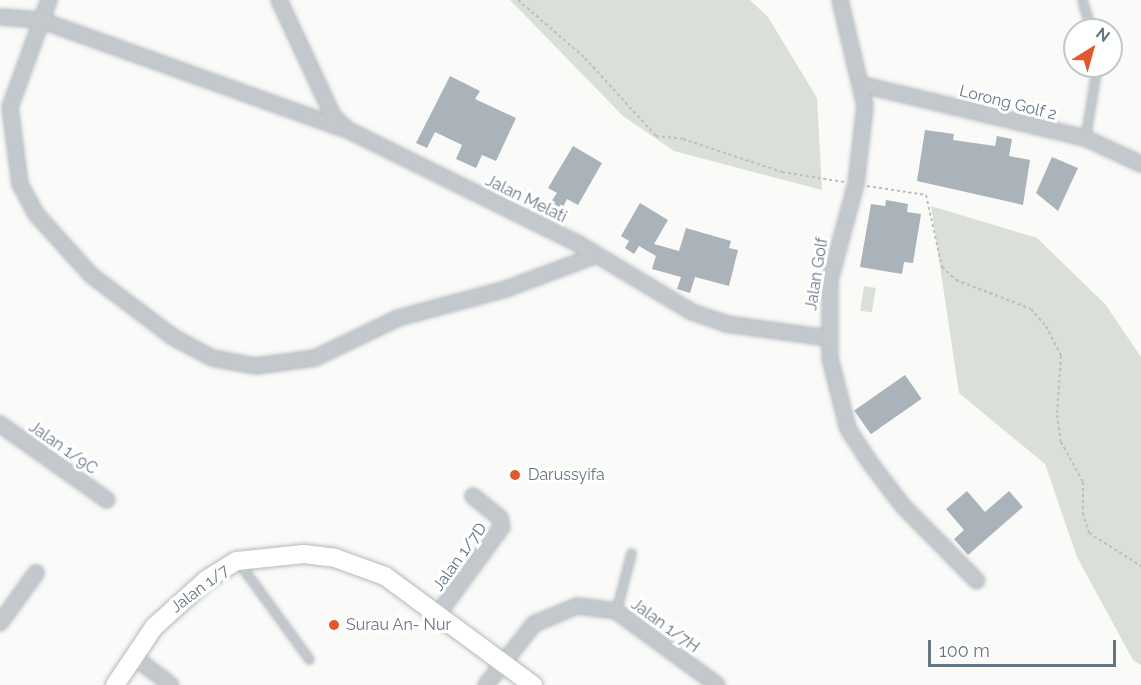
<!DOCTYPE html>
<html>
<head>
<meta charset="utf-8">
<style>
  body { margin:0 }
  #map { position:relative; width:1141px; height:685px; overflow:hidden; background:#fafaf8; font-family:Raleway,sans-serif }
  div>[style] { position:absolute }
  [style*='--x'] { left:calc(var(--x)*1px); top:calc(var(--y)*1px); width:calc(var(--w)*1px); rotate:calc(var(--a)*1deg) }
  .green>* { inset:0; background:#dadfd7; transform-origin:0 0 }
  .building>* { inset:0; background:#aab3b9; transform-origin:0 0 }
  .path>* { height:2px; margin-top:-1px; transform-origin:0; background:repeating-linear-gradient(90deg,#bbbfc2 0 3px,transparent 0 6px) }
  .roads { filter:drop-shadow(0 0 2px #b3babf) drop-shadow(0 0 2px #b3babf) }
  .lane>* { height:7px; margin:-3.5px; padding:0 3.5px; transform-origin:3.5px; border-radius:3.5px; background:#c3c8cc }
  .street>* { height:14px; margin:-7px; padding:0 7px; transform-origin:7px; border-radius:7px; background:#c3c8cc }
  .secondary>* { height:18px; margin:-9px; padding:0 9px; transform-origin:9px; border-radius:9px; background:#fff }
  .dots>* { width:16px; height:16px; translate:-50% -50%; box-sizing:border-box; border:3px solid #fff; border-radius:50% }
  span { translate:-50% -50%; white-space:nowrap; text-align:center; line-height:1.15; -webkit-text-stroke:6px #fff; paint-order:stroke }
  .street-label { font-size:16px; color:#657683 }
  .poi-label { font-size:16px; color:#657683 }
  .left { translate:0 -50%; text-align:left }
  .north { position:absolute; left:1063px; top:18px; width:60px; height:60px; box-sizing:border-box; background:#fff; border:2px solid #c1c8cd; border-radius:50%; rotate:37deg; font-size:16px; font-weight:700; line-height:24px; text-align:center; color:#657683 }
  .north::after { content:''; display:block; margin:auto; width:21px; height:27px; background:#e4572e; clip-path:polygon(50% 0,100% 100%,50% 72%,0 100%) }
  .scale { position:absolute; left:928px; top:640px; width:188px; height:27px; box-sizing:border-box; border:3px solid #657683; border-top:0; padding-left:8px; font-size:18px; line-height:21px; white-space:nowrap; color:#657683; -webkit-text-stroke:4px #fff; paint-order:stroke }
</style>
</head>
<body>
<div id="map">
  <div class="green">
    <i style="clip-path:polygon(510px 0,750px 0,768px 17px,817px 98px,822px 190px,674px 151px,623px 116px)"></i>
    <i style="clip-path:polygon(931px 206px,1037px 238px,1105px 304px,1141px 357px,1141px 665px,1133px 660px,1077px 557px,1045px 464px,959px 393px)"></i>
    <i style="left:864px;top:286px;width:12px;height:25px;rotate:9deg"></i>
  </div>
  <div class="building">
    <i style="clip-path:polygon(450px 76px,480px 91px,475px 99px,516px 118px,496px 161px,482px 155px,476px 168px,456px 159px,462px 145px,435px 132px,427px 148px,416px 143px)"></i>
    <i style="clip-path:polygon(925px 130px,954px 134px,953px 140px,995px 146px,997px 136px,1012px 139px,1009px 156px,1030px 160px,1023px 205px,917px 181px)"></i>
    <i style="clip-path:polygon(573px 146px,602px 163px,578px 205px,567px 199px,562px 209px,551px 202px,557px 193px,548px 188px)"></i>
    <i style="clip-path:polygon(1052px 157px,1078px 168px,1058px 211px,1036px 193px)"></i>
    <i style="clip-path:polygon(886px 200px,908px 204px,907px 212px,921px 214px,913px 263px,904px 262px,902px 274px,860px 267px,871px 204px,885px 206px)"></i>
    <i style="clip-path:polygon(640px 203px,668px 220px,654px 244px,679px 251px,686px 228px,731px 241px,729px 248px,738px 250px,729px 286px,695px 277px,690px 293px,677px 289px,681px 277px,652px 269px,656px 256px,639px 246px,634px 254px,625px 248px,629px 241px,621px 236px)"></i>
    <i style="left:905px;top:375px;width:29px;height:62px;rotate:55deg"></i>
    <i style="clip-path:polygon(967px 491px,985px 512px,1009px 491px,1023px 507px,968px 555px,954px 539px,964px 530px,946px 509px)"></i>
  </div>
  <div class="path">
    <i style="--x:518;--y:0;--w:89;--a:40.9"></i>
    <i style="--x:585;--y:58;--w:105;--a:47.7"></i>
    <i style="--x:656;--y:136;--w:27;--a:6"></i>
    <i style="--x:683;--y:139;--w:104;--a:18.4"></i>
    <i style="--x:782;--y:172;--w:63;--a:9.2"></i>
    <i style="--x:867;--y:186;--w:60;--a:8.7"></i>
    <i style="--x:926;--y:195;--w:74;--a:77.5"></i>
    <i style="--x:942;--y:267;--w:19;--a:43"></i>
    <i style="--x:956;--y:280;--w:80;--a:21.1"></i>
    <i style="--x:1031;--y:309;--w:23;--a:49"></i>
    <i style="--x:1046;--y:326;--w:34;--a:63"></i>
    <i style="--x:1061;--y:356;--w:59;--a:93.9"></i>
    <i style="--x:1057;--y:415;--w:27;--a:82"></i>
    <i style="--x:1061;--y:442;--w:46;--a:61.2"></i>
    <i style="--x:1083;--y:482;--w:31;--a:90"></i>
    <i style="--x:1083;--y:513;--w:21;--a:73"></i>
    <i style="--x:1089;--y:533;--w:62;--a:32.4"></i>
  </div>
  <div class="roads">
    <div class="lane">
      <i style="--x:1082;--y:0;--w:31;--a:73"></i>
      <i style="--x:1085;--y:138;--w:73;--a:-80.5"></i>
      <i style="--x:239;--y:563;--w:119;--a:53.9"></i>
      <i style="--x:616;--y:611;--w:60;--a:-75.5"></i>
    </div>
    <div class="street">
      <i style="--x:49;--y:0;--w:114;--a:110"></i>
      <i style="--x:10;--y:107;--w:78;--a:82.6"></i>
      <i style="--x:20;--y:184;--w:34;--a:62"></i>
      <i style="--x:36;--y:214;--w:82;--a:48"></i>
      <i style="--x:91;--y:275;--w:103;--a:37.1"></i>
      <i style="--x:173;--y:337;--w:44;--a:28.3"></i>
      <i style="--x:212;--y:358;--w:45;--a:10.3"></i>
      <i style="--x:256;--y:366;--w:60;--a:-7.7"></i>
      <i style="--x:315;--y:358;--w:92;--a:-25.7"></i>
      <i style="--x:398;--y:318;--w:112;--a:-15"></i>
      <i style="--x:506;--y:289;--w:97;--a:-20.5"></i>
      <i style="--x:279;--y:0;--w:128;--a:65"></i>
      <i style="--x:333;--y:116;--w:21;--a:43"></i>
      <i style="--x:348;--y:130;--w:255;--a:26.3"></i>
      <i style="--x:577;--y:243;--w:134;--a:31"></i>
      <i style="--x:692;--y:312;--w:36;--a:19"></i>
      <i style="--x:726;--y:324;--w:103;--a:7.8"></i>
      <i style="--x:840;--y:0;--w:109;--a:76.7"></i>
      <i style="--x:865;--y:106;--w:79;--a:96.6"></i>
      <i style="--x:856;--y:184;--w:99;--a:105.2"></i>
      <i style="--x:830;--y:280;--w:78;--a:90"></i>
      <i style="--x:830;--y:358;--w:73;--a:75.8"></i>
      <i style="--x:848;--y:429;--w:42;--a:56.7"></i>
      <i style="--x:871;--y:464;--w:53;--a:52.7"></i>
      <i style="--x:903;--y:506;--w:105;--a:45.4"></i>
      <i style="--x:0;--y:17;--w:40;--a:4.3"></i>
      <i style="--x:40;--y:20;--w:321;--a:19.7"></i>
      <i style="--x:863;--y:85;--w:228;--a:13.4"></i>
      <i style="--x:1085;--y:138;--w:62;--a:24.9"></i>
      <i style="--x:0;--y:424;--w:131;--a:35.4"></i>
      <i style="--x:438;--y:614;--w:108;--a:-53.7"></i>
      <i style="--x:502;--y:527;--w:9;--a:-103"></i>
      <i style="--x:500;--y:518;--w:35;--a:-141"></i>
      <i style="--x:0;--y:623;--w:62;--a:-54.2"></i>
      <i style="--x:134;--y:657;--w:46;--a:37.1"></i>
      <i style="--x:486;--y:685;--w:78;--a:-51.8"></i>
      <i style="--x:534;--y:624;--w:47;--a:-22.7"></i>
      <i style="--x:577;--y:606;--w:39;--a:7"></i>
      <i style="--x:616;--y:611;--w:125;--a:36.2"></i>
    </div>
    <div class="secondary">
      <i style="--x:115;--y:685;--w:70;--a:-56.1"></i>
      <i style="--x:154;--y:627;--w:70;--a:-42.1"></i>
      <i style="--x:206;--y:580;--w:36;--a:-32"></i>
      <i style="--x:237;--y:561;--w:67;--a:-6"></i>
      <i style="--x:304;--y:554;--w:31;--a:7"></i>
      <i style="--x:335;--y:558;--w:53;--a:19.8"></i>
      <i style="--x:385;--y:576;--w:184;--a:36.4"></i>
    </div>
  </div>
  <div class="dots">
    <i style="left:515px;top:475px;background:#e4572e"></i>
    <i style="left:334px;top:625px;background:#e4572e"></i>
  </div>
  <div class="street-label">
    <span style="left:1008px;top:103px;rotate:14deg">Lorong Golf 2</span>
    <span style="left:526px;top:199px;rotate:26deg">Jalan Melati</span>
    <span style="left:817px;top:274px;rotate:-81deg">Jalan Golf</span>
    <span style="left:63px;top:448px;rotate:35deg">Jalan 1/9C</span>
    <span style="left:460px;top:557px;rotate:-54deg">Jalan 1/7D</span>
    <span style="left:200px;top:589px;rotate:-37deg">Jalan 1/7</span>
    <span style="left:665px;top:626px;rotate:36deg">Jalan 1/7H</span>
  </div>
  <div class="poi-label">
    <span class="left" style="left:528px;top:475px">Darussyifa</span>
    <span class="left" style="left:346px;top:625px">Surau An- Nur</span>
  </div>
  <div class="north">N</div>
  <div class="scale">100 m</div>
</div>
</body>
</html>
